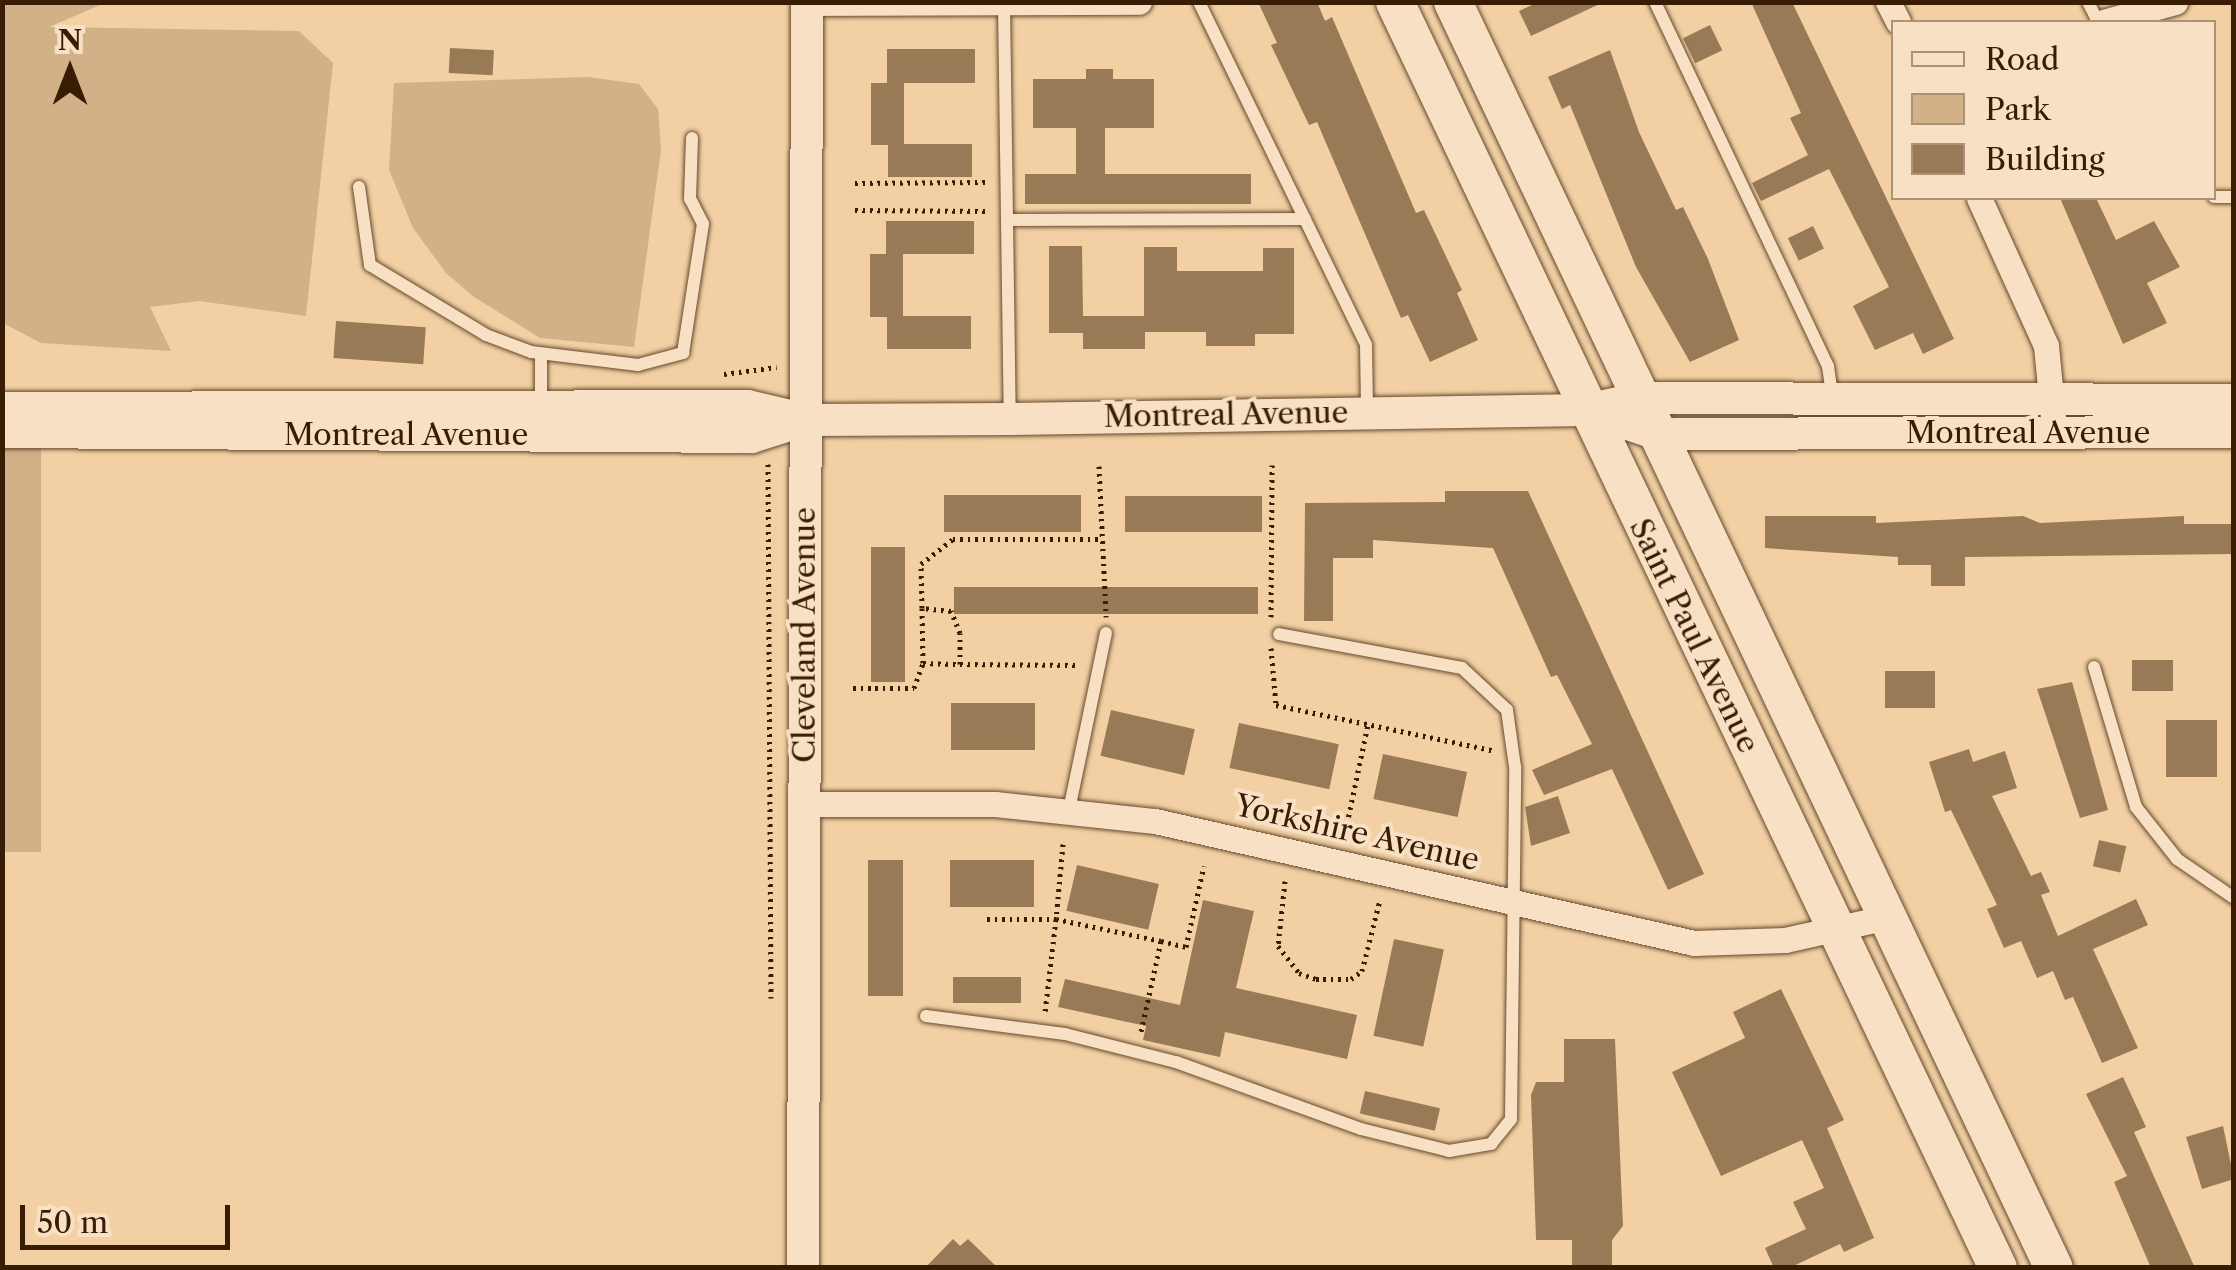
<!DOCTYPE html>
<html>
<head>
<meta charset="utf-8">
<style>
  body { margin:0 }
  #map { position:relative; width:2236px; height:1270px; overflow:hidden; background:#f2d0a4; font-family:"Libre Caslon Text",serif }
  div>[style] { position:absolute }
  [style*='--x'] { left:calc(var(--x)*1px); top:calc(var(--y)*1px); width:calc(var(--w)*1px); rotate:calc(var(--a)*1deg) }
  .green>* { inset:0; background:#d2b189; transform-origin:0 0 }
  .building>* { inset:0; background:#997a57; transform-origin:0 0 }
  .path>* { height:5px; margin-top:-2.5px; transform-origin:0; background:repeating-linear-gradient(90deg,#381c04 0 2.5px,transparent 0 7.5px) }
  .roads { filter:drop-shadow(0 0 2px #66492c) drop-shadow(0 0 2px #66492c) }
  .service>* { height:12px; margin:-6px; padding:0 6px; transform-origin:6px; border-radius:6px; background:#f7e0c4 }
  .minor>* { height:25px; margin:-12.5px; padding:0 12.5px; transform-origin:12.5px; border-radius:12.5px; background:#f7e0c4 }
  .tertiary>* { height:32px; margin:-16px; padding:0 16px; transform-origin:16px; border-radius:16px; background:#f7e0c4 }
  .secondary>* { height:38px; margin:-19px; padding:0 19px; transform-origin:19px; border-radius:19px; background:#f7e0c4 }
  span { translate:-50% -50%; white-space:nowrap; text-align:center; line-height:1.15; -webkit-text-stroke:8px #f7e0c4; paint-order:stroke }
  .street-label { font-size:30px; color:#381c04 }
  .frame { position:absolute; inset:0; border:5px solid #381c04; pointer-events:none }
  .legend { position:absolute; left:1891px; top:20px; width:325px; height:180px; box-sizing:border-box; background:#f7e0c4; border:2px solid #ab9277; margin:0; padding:12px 18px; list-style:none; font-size:30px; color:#381c04 }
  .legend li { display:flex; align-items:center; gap:20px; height:50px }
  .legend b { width:50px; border:2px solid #ab9277 }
  .north { position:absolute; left:20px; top:20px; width:100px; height:100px; -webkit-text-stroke:8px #f7e0c4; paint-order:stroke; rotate:0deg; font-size:28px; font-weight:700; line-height:40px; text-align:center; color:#381c04 }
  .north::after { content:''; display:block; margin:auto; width:35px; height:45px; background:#381c04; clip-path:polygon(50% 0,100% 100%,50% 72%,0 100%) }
  .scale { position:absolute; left:20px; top:1205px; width:210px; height:45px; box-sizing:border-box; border:5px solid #381c04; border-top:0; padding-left:12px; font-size:30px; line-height:35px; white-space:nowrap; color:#381c04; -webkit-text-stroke:8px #f7e0c4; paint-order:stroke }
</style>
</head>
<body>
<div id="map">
  <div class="green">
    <i style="clip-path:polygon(2px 3px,105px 3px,49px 27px,299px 31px,333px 63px,306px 316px,199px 301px,150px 307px,171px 351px,41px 343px,3px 323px)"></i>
    <i style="clip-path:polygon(588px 77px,639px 84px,658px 109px,661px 150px,634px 347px,540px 338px,474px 297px,446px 273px,413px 228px,389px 170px,394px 83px)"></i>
    <i style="left:2px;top:444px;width:39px;height:408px"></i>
  </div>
  <div class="building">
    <i style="clip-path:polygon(1258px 2px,1317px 2px,1325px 21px,1332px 17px,1416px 213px,1424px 210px,1462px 290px,1457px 293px,1478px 340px,1430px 362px,1408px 315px,1401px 318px,1317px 122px,1309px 125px,1271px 45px,1277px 43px)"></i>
    <i style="clip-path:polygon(1538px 2px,1604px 2px,1531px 36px,1519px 11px)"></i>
    <i style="clip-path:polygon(1751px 2px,1792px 2px,1954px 339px,1923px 354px,1913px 333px,1875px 350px,1853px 306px,1889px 287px,1829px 169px,1761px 201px,1752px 183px,1808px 155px,1790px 118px,1801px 113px)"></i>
    <i style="left:1710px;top:25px;width:28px;height:30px;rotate:64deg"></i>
    <i style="left:450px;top:48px;width:44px;height:25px;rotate:3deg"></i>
    <i style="clip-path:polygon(887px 49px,975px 49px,975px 83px,904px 83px,904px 144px,972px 144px,972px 177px,888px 177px,888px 145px,871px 145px,871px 83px,887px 83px)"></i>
    <i style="clip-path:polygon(1610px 50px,1639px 132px,1676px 210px,1683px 207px,1708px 259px,1739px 340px,1690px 362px,1636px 267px,1570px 105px,1562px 109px,1548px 77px)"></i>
    <i style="clip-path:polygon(1086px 69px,1113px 69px,1113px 79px,1154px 79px,1154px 128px,1105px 128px,1105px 174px,1251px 174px,1251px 204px,1025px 204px,1025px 174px,1076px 174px,1076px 128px,1033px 128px,1033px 79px,1086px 79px)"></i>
    <i style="clip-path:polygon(2060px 198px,2096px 198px,2116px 240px,2154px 221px,2180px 267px,2147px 283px,2167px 323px,2123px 344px)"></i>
    <i style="clip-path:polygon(886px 221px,974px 221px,974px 254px,903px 254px,903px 316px,971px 316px,971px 349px,887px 349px,887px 317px,870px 317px,870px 254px,886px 254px)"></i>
    <i style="left:1813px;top:226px;width:25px;height:28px;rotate:64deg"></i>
    <i style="clip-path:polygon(1049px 246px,1082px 246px,1083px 316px,1144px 316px,1144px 247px,1177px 247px,1177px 271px,1263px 271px,1263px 248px,1294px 248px,1294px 334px,1255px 334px,1255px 346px,1206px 346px,1206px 332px,1145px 332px,1145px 349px,1083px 349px,1083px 333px,1049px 333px)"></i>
    <i style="left:336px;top:321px;width:90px;height:37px;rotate:4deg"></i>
    <i style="clip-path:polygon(1445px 491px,1528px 491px,1704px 874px,1668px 890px,1612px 769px,1544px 795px,1532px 770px,1592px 744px,1557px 675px,1551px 677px,1493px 548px,1373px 540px,1373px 558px,1333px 558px,1333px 621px,1304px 621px,1305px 503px,1445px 502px)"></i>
    <i style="left:944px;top:495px;width:137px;height:37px"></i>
    <i style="left:1125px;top:496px;width:137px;height:36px"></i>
    <i style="clip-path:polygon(1765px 516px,1876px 516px,1876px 523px,2023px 516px,2040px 523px,2184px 516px,2184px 524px,2234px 524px,2234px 554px,1965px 557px,1965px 586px,1931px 586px,1931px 565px,1898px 565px,1898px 557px,1765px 548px)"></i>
    <i style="left:871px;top:547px;width:34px;height:135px"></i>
    <i style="left:954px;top:587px;width:304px;height:27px"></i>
    <i style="left:2132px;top:660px;width:41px;height:31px"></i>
    <i style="left:1885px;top:671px;width:50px;height:37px"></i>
    <i style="clip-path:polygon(2072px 682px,2108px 810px,2080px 818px,2037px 689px)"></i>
    <i style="left:951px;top:703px;width:84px;height:47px"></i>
    <i style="left:1111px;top:710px;width:86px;height:47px;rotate:13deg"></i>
    <i style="left:2166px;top:720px;width:51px;height:57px"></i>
    <i style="left:1239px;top:723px;width:102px;height:46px;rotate:12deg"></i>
    <i style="clip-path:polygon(1969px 749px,1973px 762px,2005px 751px,2017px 788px,1992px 796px,2031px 876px,2041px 872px,2050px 892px,2041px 895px,2058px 936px,2136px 899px,2148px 925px,2093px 949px,2138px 1048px,2102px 1063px,2073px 997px,2065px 1000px,2053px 971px,2037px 978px,2021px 941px,2004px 948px,1987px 909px,1997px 905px,1951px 810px,1945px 812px,1929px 762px)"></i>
    <i style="left:1383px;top:754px;width:86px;height:46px;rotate:12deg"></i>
    <i style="clip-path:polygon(1558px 796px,1570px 833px,1531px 846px,1525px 807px)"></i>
    <i style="left:2099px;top:840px;width:28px;height:27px;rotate:13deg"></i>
    <i style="left:868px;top:860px;width:35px;height:136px"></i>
    <i style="left:950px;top:860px;width:84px;height:47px"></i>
    <i style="left:1077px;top:865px;width:84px;height:47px;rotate:13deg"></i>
    <i style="clip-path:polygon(1203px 900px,1254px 911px,1236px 988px,1357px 1015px,1347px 1059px,1225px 1032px,1220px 1057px,1143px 1040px,1146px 1026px,1058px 1007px,1065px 979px,1180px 1005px)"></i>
    <i style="left:1394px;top:939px;width:51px;height:99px;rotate:12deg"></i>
    <i style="left:953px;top:977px;width:68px;height:26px"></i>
    <i style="clip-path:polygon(1781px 989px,1844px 1120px,1827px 1128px,1874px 1238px,1844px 1252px,1840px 1244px,1789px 1268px,1774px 1268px,1765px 1248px,1806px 1229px,1793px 1202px,1824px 1188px,1802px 1140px,1721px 1176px,1672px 1072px,1745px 1038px,1733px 1012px)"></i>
    <i style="clip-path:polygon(1564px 1039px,1615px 1039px,1623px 1226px,1612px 1240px,1612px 1266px,1572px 1266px,1572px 1240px,1536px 1240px,1531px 1095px,1536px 1082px,1564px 1082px)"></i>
    <i style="clip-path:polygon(2123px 1077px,2146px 1127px,2134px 1132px,2195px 1268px,2151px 1268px,2114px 1182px,2127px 1176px,2086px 1094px)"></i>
    <i style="left:1365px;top:1091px;width:77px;height:23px;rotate:13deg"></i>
    <i style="clip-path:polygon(2223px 1126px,2234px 1179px,2202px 1189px,2186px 1137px)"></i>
    <i style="clip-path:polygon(953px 1239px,960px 1246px,968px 1239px,998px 1268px,925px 1268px)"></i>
  </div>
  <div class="path">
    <i style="--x:855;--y:183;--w:132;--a:-0.4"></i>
    <i style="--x:855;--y:210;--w:132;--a:0.4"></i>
    <i style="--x:724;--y:374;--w:53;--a:-7.5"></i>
    <i style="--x:768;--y:464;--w:534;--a:89.68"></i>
    <i style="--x:1099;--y:466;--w:151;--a:87.3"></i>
    <i style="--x:922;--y:608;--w:44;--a:-91.3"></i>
    <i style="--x:921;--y:564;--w:41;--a:-38"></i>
    <i style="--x:953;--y:539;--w:146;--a:0"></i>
    <i style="--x:1271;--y:617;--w:152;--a:-89.6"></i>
    <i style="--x:1271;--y:648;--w:57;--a:85"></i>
    <i style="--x:1276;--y:705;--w:221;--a:11.8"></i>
    <i style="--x:960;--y:664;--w:31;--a:-90"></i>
    <i style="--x:960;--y:633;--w:24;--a:-112"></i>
    <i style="--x:951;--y:611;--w:29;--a:-174"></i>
    <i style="--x:922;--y:608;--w:55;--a:89"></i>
    <i style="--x:923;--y:663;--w:37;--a:2"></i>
    <i style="--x:960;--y:664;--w:120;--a:0.5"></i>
    <i style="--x:853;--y:688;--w:61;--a:0"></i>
    <i style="--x:914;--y:688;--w:27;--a:-70"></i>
    <i style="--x:1347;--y:824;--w:102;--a:-78.1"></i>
    <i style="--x:1063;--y:844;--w:75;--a:95.3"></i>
    <i style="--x:1056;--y:919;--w:107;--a:11.8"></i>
    <i style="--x:1161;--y:941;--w:93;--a:102.4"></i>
    <i style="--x:1285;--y:881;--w:65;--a:96.1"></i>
    <i style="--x:1278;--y:946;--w:34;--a:52"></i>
    <i style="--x:1299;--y:973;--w:18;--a:19"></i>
    <i style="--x:1316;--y:979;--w:35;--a:0"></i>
    <i style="--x:1351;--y:979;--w:14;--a:-36"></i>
    <i style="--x:1362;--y:971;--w:73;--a:-75.8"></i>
    <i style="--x:987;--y:919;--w:69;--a:0"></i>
    <i style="--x:1056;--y:919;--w:95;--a:96.7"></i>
    <i style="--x:1161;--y:941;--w:26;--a:13"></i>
    <i style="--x:1186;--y:947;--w:83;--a:-77.5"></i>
  </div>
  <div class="roads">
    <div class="service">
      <i style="--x:1199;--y:2;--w:381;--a:64"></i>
      <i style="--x:1366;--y:345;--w:66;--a:89.1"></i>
      <i style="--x:1655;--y:2;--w:403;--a:64.6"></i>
      <i style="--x:1828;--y:366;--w:30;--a:82"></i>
      <i style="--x:2088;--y:2;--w:22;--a:63"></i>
      <i style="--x:1004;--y:4;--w:413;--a:89.2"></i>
      <i style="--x:359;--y:187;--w:79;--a:82"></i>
      <i style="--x:370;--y:265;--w:135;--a:31.1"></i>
      <i style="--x:486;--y:335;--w:48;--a:20.7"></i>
      <i style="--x:531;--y:352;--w:108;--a:6.9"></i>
      <i style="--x:638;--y:365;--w:47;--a:-14.9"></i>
      <i style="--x:683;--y:353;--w:131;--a:-81.2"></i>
      <i style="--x:703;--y:224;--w:28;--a:-117"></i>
      <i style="--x:690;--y:199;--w:61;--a:-88.1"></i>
      <i style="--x:2214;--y:197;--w:20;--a:0"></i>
      <i style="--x:1009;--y:220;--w:296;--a:-0.2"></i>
      <i style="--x:541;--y:403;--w:49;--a:-90"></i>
      <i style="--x:2094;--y:667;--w:146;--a:73.3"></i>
      <i style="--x:2136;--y:807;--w:66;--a:51.7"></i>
      <i style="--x:2177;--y:859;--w:69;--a:34.4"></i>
      <i style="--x:1069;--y:810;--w:181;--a:-78.2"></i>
      <i style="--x:926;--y:1016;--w:140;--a:7.4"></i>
      <i style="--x:1065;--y:1034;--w:114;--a:14.2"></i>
      <i style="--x:1176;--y:1062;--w:197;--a:19.9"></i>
      <i style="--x:1361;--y:1129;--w:91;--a:14"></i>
      <i style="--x:1449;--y:1151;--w:43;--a:-9.5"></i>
      <i style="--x:1491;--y:1144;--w:32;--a:-51"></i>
      <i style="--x:1511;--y:1119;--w:352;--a:-89.3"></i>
      <i style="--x:1515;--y:767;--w:58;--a:-98"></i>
      <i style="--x:1507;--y:710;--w:62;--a:-137"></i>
      <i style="--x:1462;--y:668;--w:186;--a:-169.5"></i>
    </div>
    <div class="minor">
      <i style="--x:1888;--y:2;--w:22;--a:63"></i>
      <i style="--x:807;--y:3;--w:332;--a:-0.2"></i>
      <i style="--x:2103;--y:22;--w:75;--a:-15.5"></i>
      <i style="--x:1979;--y:198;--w:162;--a:65.6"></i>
      <i style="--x:2046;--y:346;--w:72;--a:84.4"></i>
      <i style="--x:804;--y:804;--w:191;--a:0"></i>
      <i style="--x:995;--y:804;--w:161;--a:6.1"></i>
      <i style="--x:1155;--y:821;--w:553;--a:12.75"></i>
      <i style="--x:1694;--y:943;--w:91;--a:-1.9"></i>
      <i style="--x:1785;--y:940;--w:106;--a:-12.6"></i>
    </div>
    <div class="tertiary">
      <i style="--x:2;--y:408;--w:746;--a:-0.15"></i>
      <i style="--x:748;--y:406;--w:61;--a:13.3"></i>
      <i style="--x:807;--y:420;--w:203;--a:-0.3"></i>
      <i style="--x:1010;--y:419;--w:576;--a:-0.9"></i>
      <i style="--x:1586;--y:410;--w:55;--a:-12.5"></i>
      <i style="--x:1640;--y:398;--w:594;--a:0.19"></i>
      <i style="--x:1587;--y:410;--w:74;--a:18.9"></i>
      <i style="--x:1657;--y:434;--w:577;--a:-0.2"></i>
      <i style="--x:2;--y:432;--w:750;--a:0.38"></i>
      <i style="--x:752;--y:437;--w:52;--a:-17.7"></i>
      <i style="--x:803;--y:1268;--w:1266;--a:-89.82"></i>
    </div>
    <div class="secondary">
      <i style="--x:1395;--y:2;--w:1402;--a:64.53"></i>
      <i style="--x:1453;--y:2;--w:1401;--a:64.61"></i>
    </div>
  </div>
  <div class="street-label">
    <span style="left:1226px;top:415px;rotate:-1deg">Montreal Avenue</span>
    <span style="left:2028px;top:433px">Montreal Avenue</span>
    <span style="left:406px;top:435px">Montreal Avenue</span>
    <span style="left:805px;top:635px;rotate:-90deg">Cleveland Avenue</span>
    <span style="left:1694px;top:636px;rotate:64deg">Saint Paul Avenue</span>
    <span style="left:1357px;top:833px;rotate:13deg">Yorkshire Avenue</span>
  </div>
  <div class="frame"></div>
  <ul class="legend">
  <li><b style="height:12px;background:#f7e0c4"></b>Road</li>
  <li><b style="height:28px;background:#d2b189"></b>Park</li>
  <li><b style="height:28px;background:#997a57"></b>Building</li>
  </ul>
  <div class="north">N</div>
  <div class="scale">50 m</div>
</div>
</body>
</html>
